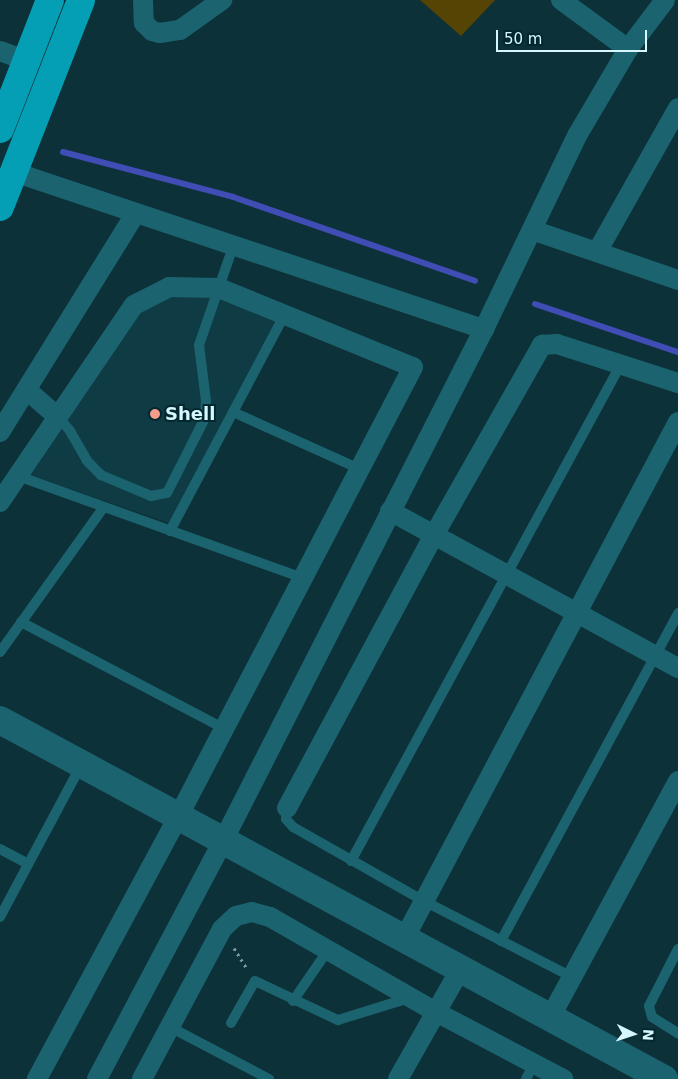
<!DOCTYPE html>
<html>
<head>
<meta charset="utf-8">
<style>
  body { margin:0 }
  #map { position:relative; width:678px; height:1079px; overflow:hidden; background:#0d3138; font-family:"DejaVu Sans",sans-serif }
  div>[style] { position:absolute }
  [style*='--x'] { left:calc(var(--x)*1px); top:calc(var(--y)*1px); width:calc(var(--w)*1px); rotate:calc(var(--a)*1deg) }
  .built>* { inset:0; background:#0f3c44 }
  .green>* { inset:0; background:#554403 }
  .stream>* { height:6px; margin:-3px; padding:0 3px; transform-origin:3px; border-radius:3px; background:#404db5 }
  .path>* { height:3px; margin-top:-1.5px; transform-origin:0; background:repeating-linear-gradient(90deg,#7a9ca3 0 2.5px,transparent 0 6.5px) }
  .lane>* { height:10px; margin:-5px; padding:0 5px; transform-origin:5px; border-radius:5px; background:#1c6370 }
  .street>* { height:20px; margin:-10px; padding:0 10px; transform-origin:10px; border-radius:10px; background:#1c6370 }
  .secondary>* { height:28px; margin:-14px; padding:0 14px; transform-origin:14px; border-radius:14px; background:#1c6370 }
  .highway>* { height:28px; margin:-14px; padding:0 14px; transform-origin:14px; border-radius:14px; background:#049eb5 }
  .dots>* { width:14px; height:14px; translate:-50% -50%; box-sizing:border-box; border:2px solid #02272e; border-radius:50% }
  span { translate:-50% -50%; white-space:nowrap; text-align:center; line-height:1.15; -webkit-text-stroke:4px #02272e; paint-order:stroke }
  .poi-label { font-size:18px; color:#d6f7fe; font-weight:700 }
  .left { translate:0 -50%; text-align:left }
  .north { position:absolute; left:608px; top:1009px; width:50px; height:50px; -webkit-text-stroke:4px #02272e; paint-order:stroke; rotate:94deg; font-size:14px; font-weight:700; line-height:20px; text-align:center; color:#d6f7fe }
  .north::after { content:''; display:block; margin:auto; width:18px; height:22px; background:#d6f7fe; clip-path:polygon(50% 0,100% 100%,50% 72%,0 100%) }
  .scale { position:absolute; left:496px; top:30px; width:151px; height:22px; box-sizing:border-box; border:2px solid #d6f7fe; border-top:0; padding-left:6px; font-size:15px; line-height:18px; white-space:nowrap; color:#d6f7fe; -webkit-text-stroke:4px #02272e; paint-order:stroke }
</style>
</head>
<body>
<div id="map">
  <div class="built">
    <i style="clip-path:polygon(172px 293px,209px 295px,277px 318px,169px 523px,27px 474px,139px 311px)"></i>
  </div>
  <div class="green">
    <i style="clip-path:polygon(420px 0,495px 0,461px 36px)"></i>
  </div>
  <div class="stream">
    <i style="--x:63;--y:152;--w:176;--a:14.8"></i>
    <i style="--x:233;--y:197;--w:256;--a:19.1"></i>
    <i style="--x:535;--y:304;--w:151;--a:18.6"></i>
  </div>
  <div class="path">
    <i style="--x:234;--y:948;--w:26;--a:58"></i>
  </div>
  <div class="lane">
    <i style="--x:233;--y:412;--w:139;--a:24.2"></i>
    <i style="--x:58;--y:417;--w:18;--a:49"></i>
    <i style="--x:70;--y:431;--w:34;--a:60"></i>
    <i style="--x:87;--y:461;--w:20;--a:45"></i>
    <i style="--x:101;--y:475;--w:54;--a:22.8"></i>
    <i style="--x:151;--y:496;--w:16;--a:-11"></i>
    <i style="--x:167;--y:493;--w:84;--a:-63.1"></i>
    <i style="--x:205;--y:418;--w:17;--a:-87"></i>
    <i style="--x:206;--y:401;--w:56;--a:-97.1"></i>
    <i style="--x:199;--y:345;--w:104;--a:-70.9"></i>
    <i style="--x:18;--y:476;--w:303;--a:19.7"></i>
    <i style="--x:170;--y:531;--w:246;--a:-62.1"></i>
    <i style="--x:21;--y:622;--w:230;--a:27.7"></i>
    <i style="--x:0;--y:652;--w:178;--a:-54.4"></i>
    <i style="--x:287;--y:808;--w:11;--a:95"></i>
    <i style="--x:286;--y:819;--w:11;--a:49"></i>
    <i style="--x:293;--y:827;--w:150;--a:29.5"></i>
    <i style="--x:424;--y:901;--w:166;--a:27.2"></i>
    <i style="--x:0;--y:849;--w:32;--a:28"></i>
    <i style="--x:351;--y:861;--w:566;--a:-61.49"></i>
    <i style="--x:0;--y:917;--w:172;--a:-61.9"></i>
    <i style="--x:501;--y:941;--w:373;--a:-61.6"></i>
    <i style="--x:678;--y:949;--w:64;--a:117"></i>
    <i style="--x:649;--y:1006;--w:11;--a:75"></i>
    <i style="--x:652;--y:1017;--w:31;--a:32"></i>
    <i style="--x:293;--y:1001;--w:62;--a:-55.5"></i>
    <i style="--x:231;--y:1023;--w:48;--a:-60.3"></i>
    <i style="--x:255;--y:981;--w:92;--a:25.2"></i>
    <i style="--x:338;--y:1020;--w:74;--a:-17.2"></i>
    <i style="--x:170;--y:1027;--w:112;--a:27.7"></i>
    <i style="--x:526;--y:1079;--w:17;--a:-62"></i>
  </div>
  <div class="street">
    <i style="--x:143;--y:0;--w:23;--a:88"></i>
    <i style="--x:144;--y:23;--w:11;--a:45"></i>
    <i style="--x:152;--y:31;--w:8;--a:14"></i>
    <i style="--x:160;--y:33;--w:20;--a:-9"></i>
    <i style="--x:180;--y:30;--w:52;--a:-35.5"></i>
    <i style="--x:561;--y:0;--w:83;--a:36.2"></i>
    <i style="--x:0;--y:51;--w:29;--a:20"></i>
    <i style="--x:14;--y:172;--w:496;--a:18.5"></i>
    <i style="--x:532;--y:230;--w:154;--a:18.9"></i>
    <i style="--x:597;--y:252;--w:165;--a:-60.6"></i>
    <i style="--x:28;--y:391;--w:40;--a:41"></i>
    <i style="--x:0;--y:432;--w:256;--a:-58.2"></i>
    <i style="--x:0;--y:502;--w:238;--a:-55.8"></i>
    <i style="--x:134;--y:305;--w:39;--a:-27"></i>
    <i style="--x:169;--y:287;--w:50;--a:1.1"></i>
    <i style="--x:219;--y:288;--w:209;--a:22.2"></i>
    <i style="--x:413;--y:367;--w:508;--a:117.57"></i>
    <i style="--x:178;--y:817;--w:298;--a:118.3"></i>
    <i style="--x:390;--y:511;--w:328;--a:28.6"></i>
    <i style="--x:287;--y:808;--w:310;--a:-61.7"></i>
    <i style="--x:434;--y:535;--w:219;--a:-60.4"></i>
    <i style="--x:542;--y:345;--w:15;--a:-4"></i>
    <i style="--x:557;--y:344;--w:127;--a:17.9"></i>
    <i style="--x:404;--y:939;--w:585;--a:-62.08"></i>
    <i style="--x:551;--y:1016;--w:267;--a:-61.6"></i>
    <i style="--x:97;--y:1079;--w:269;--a:-62.1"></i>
    <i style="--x:223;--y:841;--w:575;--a:-62.99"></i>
    <i style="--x:484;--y:329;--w:216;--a:-64.3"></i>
    <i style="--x:578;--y:134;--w:99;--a:-59.5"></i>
    <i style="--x:628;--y:49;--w:61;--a:-52.9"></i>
    <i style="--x:142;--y:1079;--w:170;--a:-61.9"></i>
    <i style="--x:222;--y:929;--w:19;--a:-43"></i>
    <i style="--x:236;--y:916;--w:16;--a:-14"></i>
    <i style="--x:252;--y:912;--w:19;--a:16"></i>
    <i style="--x:270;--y:917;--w:191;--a:29.8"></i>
    <i style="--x:436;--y:1012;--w:144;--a:27.8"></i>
    <i style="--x:398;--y:1079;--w:128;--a:-60.4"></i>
  </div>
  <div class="secondary">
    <i style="--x:0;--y:720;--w:755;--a:28.4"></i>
  </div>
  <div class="highway">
    <i style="--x:0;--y:129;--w:138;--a:-68.8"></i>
    <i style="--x:0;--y:207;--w:222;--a:-68.6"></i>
  </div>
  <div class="dots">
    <i style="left:155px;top:414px;background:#f49d8b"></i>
  </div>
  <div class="poi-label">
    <span class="left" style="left:165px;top:414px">Shell</span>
  </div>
  <div class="north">N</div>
  <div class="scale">50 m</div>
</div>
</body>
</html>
